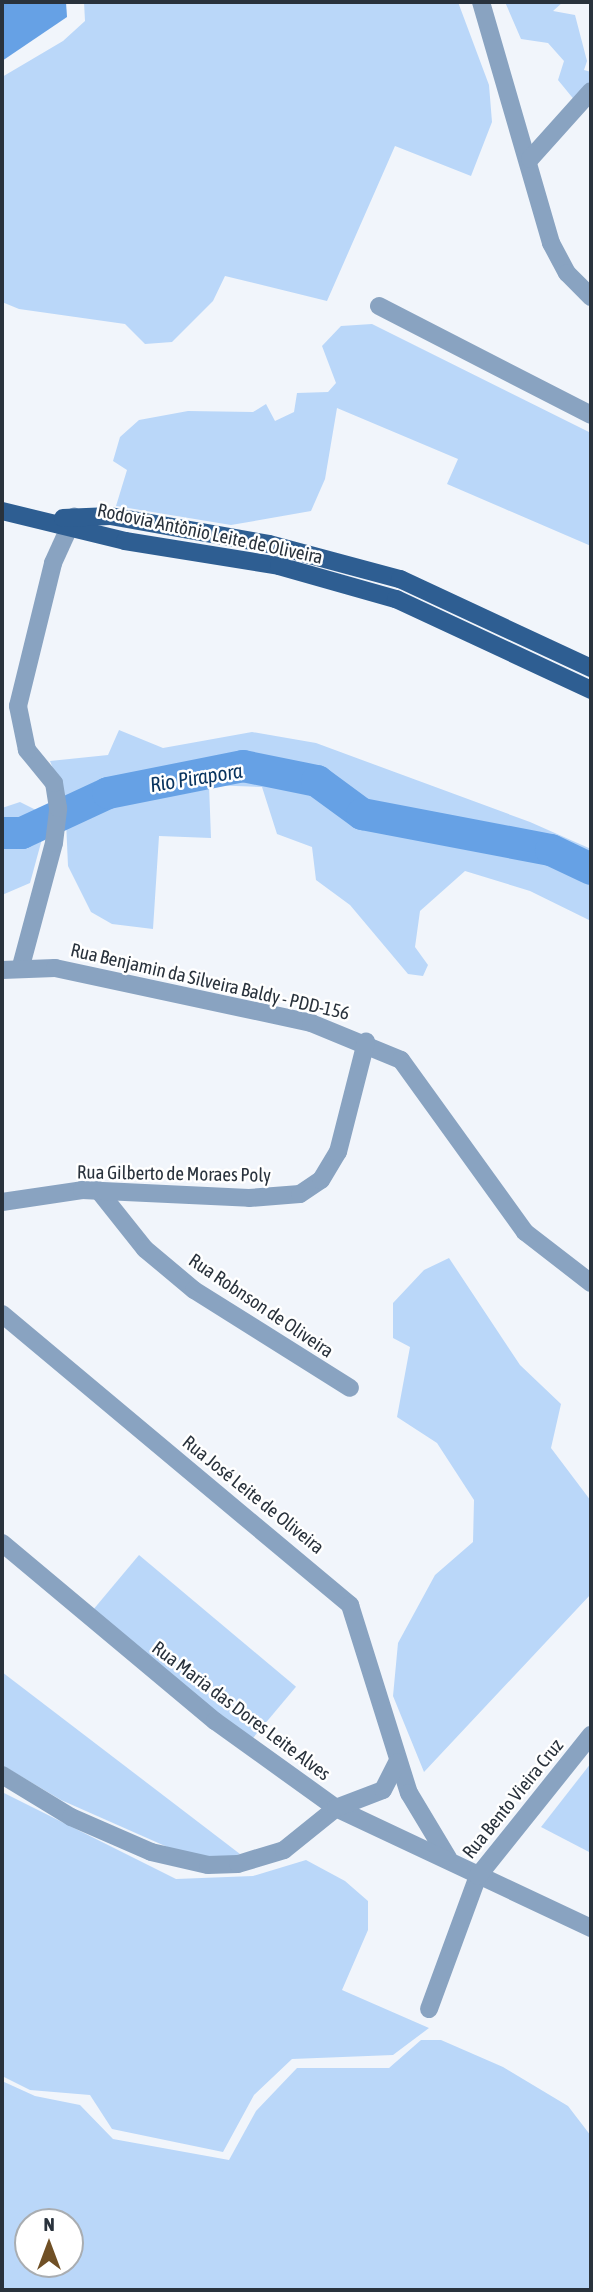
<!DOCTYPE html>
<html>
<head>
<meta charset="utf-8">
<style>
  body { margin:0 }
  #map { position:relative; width:593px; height:2292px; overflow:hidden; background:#f1f5fb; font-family:"Asap Condensed",sans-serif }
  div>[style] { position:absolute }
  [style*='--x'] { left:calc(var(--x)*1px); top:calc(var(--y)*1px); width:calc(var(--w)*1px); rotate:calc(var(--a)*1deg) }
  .green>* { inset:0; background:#bad7f9; transform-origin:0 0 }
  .water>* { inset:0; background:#66a1e5 }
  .river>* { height:32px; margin:-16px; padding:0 16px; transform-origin:16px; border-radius:16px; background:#66a1e5 }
  .minor>* { height:18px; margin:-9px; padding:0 9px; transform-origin:9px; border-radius:9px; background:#89a3c1 }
  .major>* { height:18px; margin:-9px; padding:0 9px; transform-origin:9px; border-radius:9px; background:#2e5e92 }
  span { translate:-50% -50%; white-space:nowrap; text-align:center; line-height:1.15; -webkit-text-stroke:5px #fff; paint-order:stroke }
  .street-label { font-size:19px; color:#29323c }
  .water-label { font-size:21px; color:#09345f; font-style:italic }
  .frame { position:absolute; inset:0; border:4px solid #29323c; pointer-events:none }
  .north { position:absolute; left:14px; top:2208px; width:70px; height:70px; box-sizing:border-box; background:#fff; border:2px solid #a9adb1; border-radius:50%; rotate:0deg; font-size:19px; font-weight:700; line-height:28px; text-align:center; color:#29323c }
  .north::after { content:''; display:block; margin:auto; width:24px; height:32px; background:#705026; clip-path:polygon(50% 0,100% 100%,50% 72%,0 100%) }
</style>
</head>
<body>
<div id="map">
  <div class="green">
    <i style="clip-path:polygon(84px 2px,458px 2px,489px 85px,492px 122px,471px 176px,395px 146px,327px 301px,225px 276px,213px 301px,172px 342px,145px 344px,125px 324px,19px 309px,2px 302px,2px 77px,63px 41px,85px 21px)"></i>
    <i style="clip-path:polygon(505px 2px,563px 2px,553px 11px,575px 15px,587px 61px,584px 70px,591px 72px,591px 85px,576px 102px,558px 80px,564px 61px,548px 43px,521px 39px)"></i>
    <i style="clip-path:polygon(372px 324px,591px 433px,591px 546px,447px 484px,458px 459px,337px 408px,325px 479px,311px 511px,231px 525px,116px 506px,127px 470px,113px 461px,120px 437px,139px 420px,188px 411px,253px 412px,266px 404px,275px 421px,294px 412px,297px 393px,328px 392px,336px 383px,322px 346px,341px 326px)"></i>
    <i style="clip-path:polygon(119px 730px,163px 748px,252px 732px,316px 743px,530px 822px,591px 849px,591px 921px,530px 891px,465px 871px,420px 911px,415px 947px,428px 965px,423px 976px,408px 974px,350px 905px,316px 880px,312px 847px,277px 834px,262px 787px,209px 785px,211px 838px,159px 836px,153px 929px,112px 924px,91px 912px,68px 866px,65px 799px,50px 761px,108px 755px)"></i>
    <i style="clip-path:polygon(20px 802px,38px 811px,45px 828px,30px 883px,2px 895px,2px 808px)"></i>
    <i style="clip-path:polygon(449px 1258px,520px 1365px,561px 1404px,551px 1448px,591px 1501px,591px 1594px,424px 1772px,393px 1696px,398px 1643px,435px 1575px,473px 1542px,474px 1500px,437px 1443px,397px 1417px,410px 1347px,393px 1338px,393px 1303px,424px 1270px)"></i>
    <i style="left:139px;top:1555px;width:205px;height:71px;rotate:40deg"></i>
    <i style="clip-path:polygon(2px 1672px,240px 1854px,223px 1860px,190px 1857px,61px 1800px,2px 1765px)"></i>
    <i style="clip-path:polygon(591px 1763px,591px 1853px,541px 1827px)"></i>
    <i style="clip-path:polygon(2px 1792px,176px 1879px,253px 1876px,306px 1860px,345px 1881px,368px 1901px,368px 1930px,342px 1990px,429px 2028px,393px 2055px,292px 2059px,254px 2095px,223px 2152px,112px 2129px,90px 2095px,30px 2090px,2px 2076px)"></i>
    <i style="clip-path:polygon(evenodd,421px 2040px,441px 2040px,503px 2067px,568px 2106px,591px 2136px,591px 2290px,2px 2290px,2px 2081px,35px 2096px,80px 2105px,113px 2139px,229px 2160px,256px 2111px,297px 2068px,389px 2068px,421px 2040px,70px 2222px,70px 2264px,28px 2264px,28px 2222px,70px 2222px)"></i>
  </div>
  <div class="water">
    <i style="clip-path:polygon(2px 2px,66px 2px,67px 17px,2px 61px)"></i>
  </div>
  <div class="river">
    <i style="--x:2;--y:833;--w:20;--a:0"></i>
    <i style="--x:22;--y:833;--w:95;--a:-24.9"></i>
    <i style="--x:108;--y:793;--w:138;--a:-11.3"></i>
    <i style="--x:243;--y:766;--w:76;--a:11.5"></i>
    <i style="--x:317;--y:781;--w:56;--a:36.3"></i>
    <i style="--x:362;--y:814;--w:192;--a:10.8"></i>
    <i style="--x:551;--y:850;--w:44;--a:25.4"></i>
  </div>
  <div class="minor">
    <i style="--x:481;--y:2;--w:251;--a:73.8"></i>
    <i style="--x:551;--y:243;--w:34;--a:62"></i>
    <i style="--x:567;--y:273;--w:34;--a:45"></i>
    <i style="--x:530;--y:159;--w:91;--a:-48.1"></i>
    <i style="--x:379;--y:306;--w:238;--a:27.2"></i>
    <i style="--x:21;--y:966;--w:127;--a:-75"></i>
    <i style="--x:54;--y:843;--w:35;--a:-83"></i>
    <i style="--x:58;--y:808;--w:25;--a:-99"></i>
    <i style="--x:54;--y:783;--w:43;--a:-129.3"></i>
    <i style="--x:27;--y:750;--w:45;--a:-101.6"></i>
    <i style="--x:18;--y:706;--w:147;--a:-76.2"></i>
    <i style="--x:53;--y:563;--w:51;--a:-65.5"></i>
    <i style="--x:2;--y:970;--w:53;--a:-2.2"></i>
    <i style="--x:55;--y:968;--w:262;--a:12.1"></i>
    <i style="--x:311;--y:1023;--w:97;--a:22.3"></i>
    <i style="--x:401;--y:1060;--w:212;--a:54.2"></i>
    <i style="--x:525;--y:1232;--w:83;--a:37.7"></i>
    <i style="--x:98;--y:1190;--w:75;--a:51.5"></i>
    <i style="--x:145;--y:1249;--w:64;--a:39.9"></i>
    <i style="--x:194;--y:1290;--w:184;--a:32.1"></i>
    <i style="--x:2;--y:1202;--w:81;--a:-8.5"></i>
    <i style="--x:82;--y:1190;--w:167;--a:2.7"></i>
    <i style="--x:249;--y:1198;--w:51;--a:-4.5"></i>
    <i style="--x:300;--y:1194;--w:25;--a:-34"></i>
    <i style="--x:321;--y:1180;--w:33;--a:-59"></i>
    <i style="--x:338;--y:1152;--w:114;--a:-75.7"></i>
    <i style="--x:2;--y:1314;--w:454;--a:39.9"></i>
    <i style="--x:350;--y:1605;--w:197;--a:72.6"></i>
    <i style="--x:409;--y:1793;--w:76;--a:59"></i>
    <i style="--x:2;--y:1543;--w:278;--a:39.9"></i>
    <i style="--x:215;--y:1721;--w:149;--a:35.7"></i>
    <i style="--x:336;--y:1808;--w:282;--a:25.2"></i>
    <i style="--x:2;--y:1775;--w:81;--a:31.3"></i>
    <i style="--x:71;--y:1817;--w:87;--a:23.6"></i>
    <i style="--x:151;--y:1852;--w:58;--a:12.8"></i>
    <i style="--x:208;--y:1865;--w:30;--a:-2"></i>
    <i style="--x:238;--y:1864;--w:48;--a:-16.9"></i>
    <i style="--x:284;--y:1850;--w:67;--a:-38.9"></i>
    <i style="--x:336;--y:1808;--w:50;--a:-21"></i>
    <i style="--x:383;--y:1790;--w:31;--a:-63"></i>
    <i style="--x:429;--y:2009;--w:142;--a:-69.8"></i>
    <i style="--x:478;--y:1876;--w:181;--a:-51.3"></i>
  </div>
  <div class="major">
    <i style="--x:2;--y:511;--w:127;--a:13.7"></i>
    <i style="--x:125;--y:541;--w:156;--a:9.2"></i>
    <i style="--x:279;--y:566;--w:122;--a:15.8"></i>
    <i style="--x:396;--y:599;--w:215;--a:25"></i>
    <i style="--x:63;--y:518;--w:47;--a:-2.4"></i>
    <i style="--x:110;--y:516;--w:161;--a:10"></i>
    <i style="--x:269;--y:544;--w:136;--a:15"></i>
    <i style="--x:400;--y:579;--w:211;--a:25"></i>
  </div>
  <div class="street-label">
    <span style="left:210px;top:534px;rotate:12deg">Rodovia Antônio Leite de Oliveira</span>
    <span style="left:210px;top:982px;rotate:13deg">Rua Benjamin da Silveira Baldy - PDD-156</span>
    <span style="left:174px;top:1174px;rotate:1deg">Rua Gilberto de Moraes Poly</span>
    <span style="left:261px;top:1306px;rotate:34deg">Rua Robnson de Oliveira</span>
    <span style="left:253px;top:1495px;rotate:39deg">Rua José Leite de Oliveira</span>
    <span style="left:241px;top:1711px;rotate:37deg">Rua Maria das Dores Leite Alves</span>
    <span style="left:513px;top:1799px;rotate:-51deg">Rua Bento Vieira Cruz</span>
  </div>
  <div class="water-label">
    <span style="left:196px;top:777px;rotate:-9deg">Rio Pirapora</span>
  </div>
  <div class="frame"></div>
  <div class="north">N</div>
</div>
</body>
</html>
